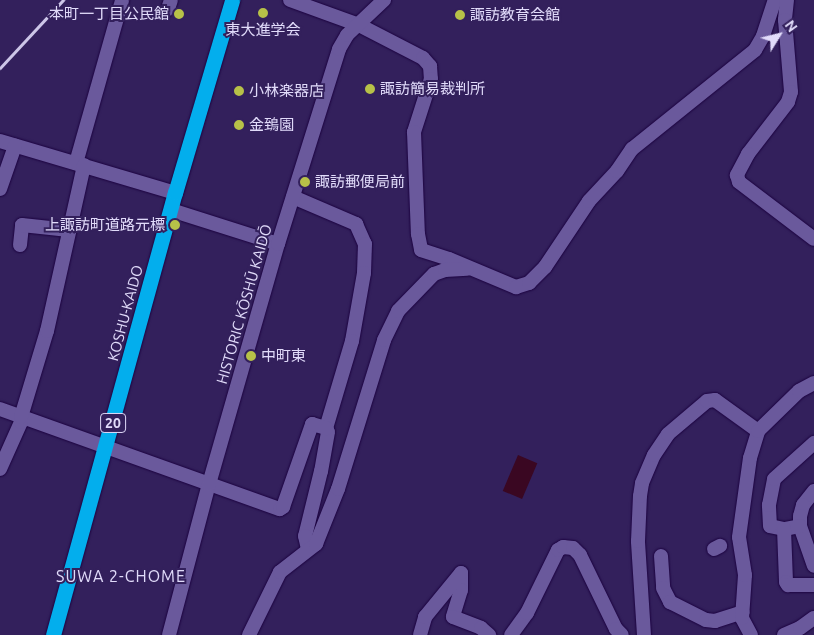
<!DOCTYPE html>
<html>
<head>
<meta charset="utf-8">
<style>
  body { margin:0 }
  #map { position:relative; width:814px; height:635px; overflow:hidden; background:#33205c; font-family:Ubuntu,"Noto Sans JP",sans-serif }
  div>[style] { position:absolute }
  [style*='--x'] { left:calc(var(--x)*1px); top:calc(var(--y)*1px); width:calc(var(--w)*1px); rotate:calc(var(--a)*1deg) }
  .water>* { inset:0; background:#3a0722; transform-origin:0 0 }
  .roads { filter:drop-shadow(0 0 1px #1c0340) drop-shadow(0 0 1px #1c0340) }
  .minor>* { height:14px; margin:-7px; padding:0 7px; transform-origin:7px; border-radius:7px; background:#6a599c }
  .highway>* { height:15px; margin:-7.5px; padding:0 7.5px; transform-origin:7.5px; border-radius:7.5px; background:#03aeed }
  .rail>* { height:3px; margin:-1.5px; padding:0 1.5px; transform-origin:1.5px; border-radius:1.5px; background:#cdc6e8 }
  .dots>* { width:14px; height:14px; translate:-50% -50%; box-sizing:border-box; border:2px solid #33205c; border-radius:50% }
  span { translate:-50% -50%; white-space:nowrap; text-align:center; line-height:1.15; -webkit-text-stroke:4px #33205c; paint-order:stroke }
  .shield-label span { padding:1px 4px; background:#33205c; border:1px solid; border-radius:4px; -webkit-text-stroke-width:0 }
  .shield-label { font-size:14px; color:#e1dbfa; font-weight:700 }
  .poi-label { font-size:15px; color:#e1dbfa }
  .right { translate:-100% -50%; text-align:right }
  .left { translate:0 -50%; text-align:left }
  .street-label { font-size:15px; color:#e1dbfa }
  .neighbourhood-label { font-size:16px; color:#e1dbfa; letter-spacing:1px }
  .north { position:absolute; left:754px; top:10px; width:50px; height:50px; -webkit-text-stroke:4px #33205c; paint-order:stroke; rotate:54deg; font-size:14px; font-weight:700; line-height:20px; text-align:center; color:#e1dbfa }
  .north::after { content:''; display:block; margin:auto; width:18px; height:22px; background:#e1dbfa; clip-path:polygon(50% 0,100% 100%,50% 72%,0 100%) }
</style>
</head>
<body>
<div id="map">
  <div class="water">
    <i style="left:518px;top:455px;width:21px;height:39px;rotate:23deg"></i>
  </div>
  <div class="roads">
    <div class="minor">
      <i style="--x:290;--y:0;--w:73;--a:19.9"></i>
      <i style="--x:359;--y:25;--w:72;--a:27.3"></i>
      <i style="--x:423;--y:58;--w:11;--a:49"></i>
      <i style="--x:430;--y:66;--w:13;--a:86"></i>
      <i style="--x:431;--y:79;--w:56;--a:107.8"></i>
      <i style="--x:414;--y:132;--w:102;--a:87.8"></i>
      <i style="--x:418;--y:234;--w:16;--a:79"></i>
      <i style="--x:421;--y:250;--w:29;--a:18"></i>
      <i style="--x:449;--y:259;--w:73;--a:22.7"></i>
      <i style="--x:516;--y:287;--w:14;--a:-17"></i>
      <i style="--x:529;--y:283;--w:23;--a:-45"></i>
      <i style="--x:545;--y:267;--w:79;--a:-56.3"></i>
      <i style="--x:589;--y:201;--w:41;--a:-47"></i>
      <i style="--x:617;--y:171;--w:27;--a:-56"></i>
      <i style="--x:632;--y:149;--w:158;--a:-38.8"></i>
      <i style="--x:755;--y:50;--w:16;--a:-60"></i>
      <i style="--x:763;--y:36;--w:38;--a:-72"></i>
      <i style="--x:787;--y:0;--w:20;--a:96"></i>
      <i style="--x:785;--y:20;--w:72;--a:85.2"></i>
      <i style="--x:791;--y:92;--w:10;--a:107"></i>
      <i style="--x:788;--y:102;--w:66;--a:127.6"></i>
      <i style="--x:748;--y:154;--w:24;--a:118"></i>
      <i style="--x:737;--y:175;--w:7;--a:74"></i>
      <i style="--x:739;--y:182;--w:94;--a:37.2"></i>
      <i style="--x:168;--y:9;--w:9;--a:-72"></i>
      <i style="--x:0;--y:141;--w:183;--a:16.5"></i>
      <i style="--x:76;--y:163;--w:169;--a:-74.2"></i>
      <i style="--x:0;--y:189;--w:46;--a:-70.8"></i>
      <i style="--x:293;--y:197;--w:69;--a:23.2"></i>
      <i style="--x:356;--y:224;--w:22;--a:66"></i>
      <i style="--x:365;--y:244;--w:29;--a:92"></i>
      <i style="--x:364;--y:273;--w:69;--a:100"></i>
      <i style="--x:352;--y:341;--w:91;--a:106.6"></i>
      <i style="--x:326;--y:428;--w:4;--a:63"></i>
      <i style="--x:328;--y:432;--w:40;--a:100"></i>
      <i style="--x:321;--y:471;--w:67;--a:103.8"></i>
      <i style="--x:305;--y:536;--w:13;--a:77"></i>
      <i style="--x:171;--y:210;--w:112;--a:17.6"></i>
      <i style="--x:20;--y:245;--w:20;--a:-84"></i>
      <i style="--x:22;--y:225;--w:47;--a:6.1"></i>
      <i style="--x:0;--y:409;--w:297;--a:19.7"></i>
      <i style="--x:280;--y:509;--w:4;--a:-34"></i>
      <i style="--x:283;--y:507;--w:88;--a:-70.7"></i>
      <i style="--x:312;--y:424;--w:15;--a:16"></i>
      <i style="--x:0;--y:469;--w:51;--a:-65.9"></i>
      <i style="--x:21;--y:422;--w:5;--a:-90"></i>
      <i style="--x:21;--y:417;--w:90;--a:-73.2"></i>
      <i style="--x:47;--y:331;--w:170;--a:-77.4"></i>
      <i style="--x:814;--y:491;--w:18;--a:128"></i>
      <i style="--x:803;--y:505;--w:11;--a:105"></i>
      <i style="--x:800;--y:516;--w:10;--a:90"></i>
      <i style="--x:800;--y:526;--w:42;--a:70.7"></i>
      <i style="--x:800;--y:526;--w:16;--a:169"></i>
      <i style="--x:784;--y:529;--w:14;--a:-168"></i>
      <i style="--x:770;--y:526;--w:21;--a:-93"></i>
      <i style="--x:769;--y:505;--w:26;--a:-79"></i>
      <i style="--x:774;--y:479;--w:54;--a:-42"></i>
      <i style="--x:784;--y:529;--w:53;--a:87.8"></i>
      <i style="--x:786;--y:582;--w:4;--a:56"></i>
      <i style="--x:788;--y:585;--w:26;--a:0"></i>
      <i style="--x:714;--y:549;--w:7;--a:-27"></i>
      <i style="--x:661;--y:556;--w:32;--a:86"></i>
      <i style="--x:663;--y:588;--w:16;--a:63"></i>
      <i style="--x:670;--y:602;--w:40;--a:26.6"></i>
      <i style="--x:706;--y:620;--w:9;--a:6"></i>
      <i style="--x:715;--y:621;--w:29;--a:-18"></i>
      <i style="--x:461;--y:573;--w:17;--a:90"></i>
      <i style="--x:461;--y:590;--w:28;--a:107"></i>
      <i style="--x:453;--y:617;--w:30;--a:21"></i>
      <i style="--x:481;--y:628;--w:11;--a:41"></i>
      <i style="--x:169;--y:635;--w:156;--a:-75.2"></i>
      <i style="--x:209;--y:484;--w:250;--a:-74"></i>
      <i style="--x:278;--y:244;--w:204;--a:-72.6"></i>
      <i style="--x:339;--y:49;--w:16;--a:-60"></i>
      <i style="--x:347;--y:35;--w:51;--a:-43.4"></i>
      <i style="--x:249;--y:635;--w:70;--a:-63.8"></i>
      <i style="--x:280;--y:572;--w:46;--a:-37.9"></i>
      <i style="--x:316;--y:544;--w:59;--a:-68.2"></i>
      <i style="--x:338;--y:489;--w:156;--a:-72.8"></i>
      <i style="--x:384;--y:340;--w:32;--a:-64"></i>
      <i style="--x:398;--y:311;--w:52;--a:-45.8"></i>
      <i style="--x:434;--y:274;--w:12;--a:-20"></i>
      <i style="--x:445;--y:270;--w:22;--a:-3"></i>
      <i style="--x:420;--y:635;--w:19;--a:-74"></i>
      <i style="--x:425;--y:617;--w:57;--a:-50.7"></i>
      <i style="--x:511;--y:635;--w:27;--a:-54"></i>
      <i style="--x:527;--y:613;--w:70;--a:-63.8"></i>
      <i style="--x:558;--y:550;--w:6;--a:-31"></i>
      <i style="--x:563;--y:547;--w:10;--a:6"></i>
      <i style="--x:573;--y:548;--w:10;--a:45"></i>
      <i style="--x:580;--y:555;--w:82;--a:64.1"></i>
      <i style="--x:616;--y:629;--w:8;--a:45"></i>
      <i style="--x:644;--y:635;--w:94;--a:-93.7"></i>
      <i style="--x:638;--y:541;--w:45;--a:-87.5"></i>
      <i style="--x:640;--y:496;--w:13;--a:-81"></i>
      <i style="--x:642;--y:483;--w:30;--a:-67"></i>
      <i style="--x:654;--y:455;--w:25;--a:-56"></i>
      <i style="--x:668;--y:434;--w:51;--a:-40.2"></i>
      <i style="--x:707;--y:401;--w:8;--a:-7"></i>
      <i style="--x:715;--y:400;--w:53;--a:35.8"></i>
      <i style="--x:751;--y:635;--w:19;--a:-118"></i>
      <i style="--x:742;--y:618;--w:43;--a:-86"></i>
      <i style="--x:745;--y:575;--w:38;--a:-99"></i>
      <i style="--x:739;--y:537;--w:80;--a:-82.1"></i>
      <i style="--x:750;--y:458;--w:28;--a:-73"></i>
      <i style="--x:758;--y:431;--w:57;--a:-44.3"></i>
      <i style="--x:799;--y:391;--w:17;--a:-28"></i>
      <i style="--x:784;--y:635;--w:17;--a:-24"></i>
      <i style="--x:800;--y:628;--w:17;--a:-36"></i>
    </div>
    <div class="highway">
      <i style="--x:53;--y:635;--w:459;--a:-74.6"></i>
      <i style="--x:175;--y:193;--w:201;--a:-73.5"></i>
    </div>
  </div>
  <div class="rail">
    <i style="--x:0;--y:68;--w:93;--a:-47.2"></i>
  </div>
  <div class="dots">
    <i style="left:263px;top:13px;background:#b7c148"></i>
    <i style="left:179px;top:14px;background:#b7c148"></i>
    <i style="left:460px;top:15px;background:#b7c148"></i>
    <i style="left:370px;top:89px;background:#b7c148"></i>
    <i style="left:239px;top:91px;background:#b7c148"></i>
    <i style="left:239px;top:125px;background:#b7c148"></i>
    <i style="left:305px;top:182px;background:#b7c148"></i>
    <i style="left:175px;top:225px;background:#b7c148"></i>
    <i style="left:251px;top:356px;background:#b7c148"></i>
  </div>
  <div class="shield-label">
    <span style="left:113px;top:423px">20</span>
  </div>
  <div class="poi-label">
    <span class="right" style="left:169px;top:14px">本町一丁目公民館</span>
    <span class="left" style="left:470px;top:15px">諏訪教育会館</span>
    <span style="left:263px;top:30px">東大進学会</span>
    <span class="left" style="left:380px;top:89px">諏訪簡易裁判所</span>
    <span class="left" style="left:249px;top:91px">小林楽器店</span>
    <span class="left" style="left:249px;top:125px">金鵄園</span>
    <span class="left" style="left:315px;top:182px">諏訪郵便局前</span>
    <span class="right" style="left:165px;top:225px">上諏訪町道路元標</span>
    <span class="left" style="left:261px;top:356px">中町東</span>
  </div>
  <div class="street-label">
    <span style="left:244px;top:304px;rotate:-74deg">HISTORIC KŌSHŪ KAIDŌ</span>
    <span style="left:125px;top:313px;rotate:-75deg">KOSHU-KAIDO</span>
  </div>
  <div class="neighbourhood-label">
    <span style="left:121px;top:576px">SUWA 2-CHOME</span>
  </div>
  <div class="north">N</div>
</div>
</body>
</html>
